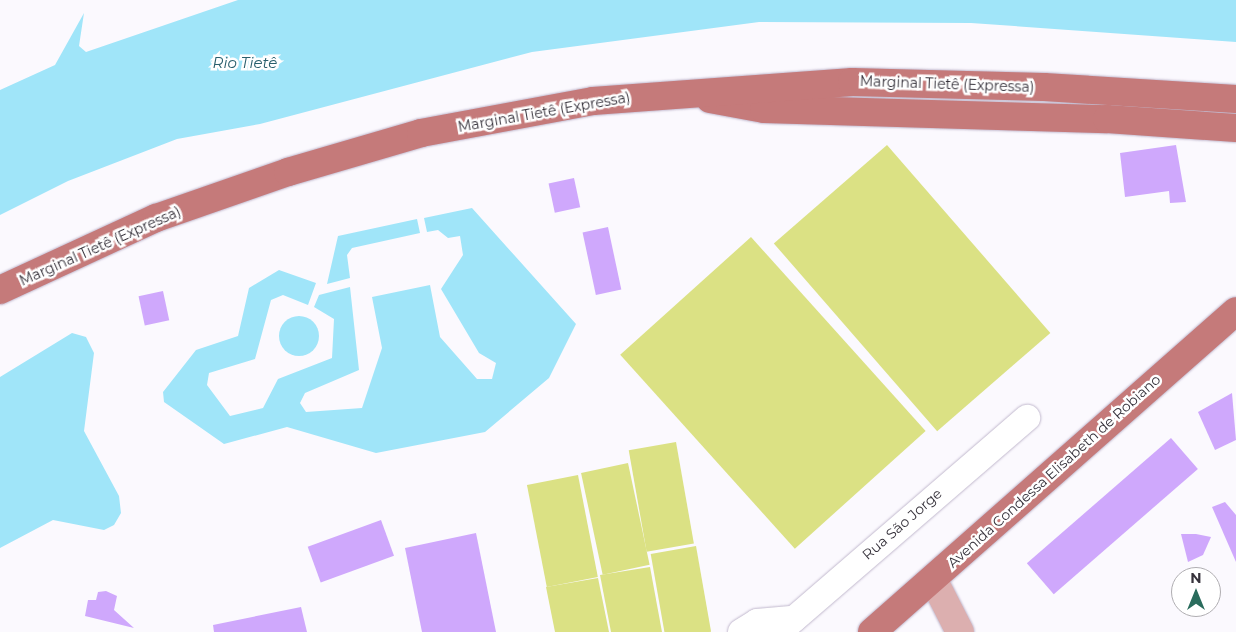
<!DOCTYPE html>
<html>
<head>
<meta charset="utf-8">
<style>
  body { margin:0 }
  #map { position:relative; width:1236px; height:632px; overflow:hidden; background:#fbf9fe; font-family:Montserrat,sans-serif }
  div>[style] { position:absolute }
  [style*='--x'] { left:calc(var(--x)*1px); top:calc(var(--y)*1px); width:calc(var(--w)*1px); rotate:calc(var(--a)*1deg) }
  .green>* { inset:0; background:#dbe184; transform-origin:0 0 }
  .water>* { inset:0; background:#a0e5f9 }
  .round { border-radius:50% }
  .building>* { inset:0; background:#cfa8fc; transform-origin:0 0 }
  .roads { filter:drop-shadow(0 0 1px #c2b9ce) drop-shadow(0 0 1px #c2b9ce) }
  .minor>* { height:26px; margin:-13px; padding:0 13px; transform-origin:13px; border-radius:13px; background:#fff }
  .major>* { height:28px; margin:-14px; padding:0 14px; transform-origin:14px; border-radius:14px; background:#dcafaf }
  .highway>* { height:28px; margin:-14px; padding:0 14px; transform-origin:14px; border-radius:14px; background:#c57a7a }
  span { translate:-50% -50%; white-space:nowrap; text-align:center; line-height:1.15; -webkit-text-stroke:5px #fff; paint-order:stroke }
  .street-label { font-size:14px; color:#36323b }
  .water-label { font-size:15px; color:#295f6d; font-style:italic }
  .north { position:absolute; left:1171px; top:567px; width:50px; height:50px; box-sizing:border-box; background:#fff; border:1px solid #afadb1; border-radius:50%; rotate:0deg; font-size:14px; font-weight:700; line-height:20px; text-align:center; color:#36323b }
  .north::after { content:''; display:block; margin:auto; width:18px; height:22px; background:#2a6c5d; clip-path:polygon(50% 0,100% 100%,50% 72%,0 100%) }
</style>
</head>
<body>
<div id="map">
  <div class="green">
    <i style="left:887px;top:145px;width:249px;height:150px;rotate:49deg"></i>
    <i style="left:751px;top:237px;width:261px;height:176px;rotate:48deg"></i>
    <i style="left:676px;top:442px;width:103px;height:48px;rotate:80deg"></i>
    <i style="left:628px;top:463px;width:104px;height:48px;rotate:78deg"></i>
    <i style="left:578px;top:475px;width:104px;height:52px;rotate:79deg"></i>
    <i style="left:696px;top:546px;width:87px;height:46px;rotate:80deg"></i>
    <i style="clip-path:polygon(650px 567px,662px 632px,611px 632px,600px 575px)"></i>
    <i style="clip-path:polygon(598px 578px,609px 632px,555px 632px,546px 587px)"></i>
  </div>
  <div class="water">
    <i style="clip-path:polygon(238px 0,1236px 0,1236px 42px,971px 23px,759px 22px,532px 52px,260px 124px,177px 139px,68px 181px,0 215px,0 90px,55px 65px,84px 13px,79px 46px,86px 52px)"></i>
    <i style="clip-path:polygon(472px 208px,576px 324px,549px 378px,485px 432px,376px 453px,287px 427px,224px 444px,164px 402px,163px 392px,196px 350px,238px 336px,249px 288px,279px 270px,316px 283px,308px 305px,283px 295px,271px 300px,255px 359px,209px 373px,207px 385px,230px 416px,263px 408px,278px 379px,332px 358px,334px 319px,314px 307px,319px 295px,350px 287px,359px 370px,305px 393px,300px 403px,306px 412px,362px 408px,382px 348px,372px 297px,430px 285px,440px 337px,477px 379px,492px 379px,496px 363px,479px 353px,441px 289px,463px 255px,460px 236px,448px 238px,438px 230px,427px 232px,424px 218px)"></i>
    <i style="clip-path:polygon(417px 219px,420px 233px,352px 248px,347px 255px,350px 278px,327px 284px,338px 236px)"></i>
    <i class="round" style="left:279px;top:316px;width:40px;height:40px"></i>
    <i style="clip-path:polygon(72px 333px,86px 337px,94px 353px,84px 431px,119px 496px,121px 513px,114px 525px,104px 530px,53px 520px,0 548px,0 377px)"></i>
  </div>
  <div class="building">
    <i style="clip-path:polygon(1176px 145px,1186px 202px,1170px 203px,1169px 191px,1125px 197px,1120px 153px)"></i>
    <i style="left:574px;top:178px;width:30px;height:26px;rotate:78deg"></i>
    <i style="left:608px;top:227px;width:64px;height:26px;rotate:78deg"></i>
    <i style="left:163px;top:291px;width:30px;height:25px;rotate:78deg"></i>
    <i style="clip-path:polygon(1232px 393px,1236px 440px,1215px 450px,1198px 412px)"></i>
    <i style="left:1171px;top:438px;width:41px;height:191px;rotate:49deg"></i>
    <i style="clip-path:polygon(1225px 502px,1236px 515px,1236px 562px,1212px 507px)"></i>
    <i style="left:381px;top:520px;width:38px;height:78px;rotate:70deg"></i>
    <i style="clip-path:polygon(476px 533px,496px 632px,422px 632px,405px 548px)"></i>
    <i style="clip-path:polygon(1181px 534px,1196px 534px,1211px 537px,1203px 555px,1188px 562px)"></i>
    <i style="clip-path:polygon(106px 591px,117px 596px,114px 610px,134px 628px,85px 616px,88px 600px,96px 600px,98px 592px)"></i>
    <i style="clip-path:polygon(301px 607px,307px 632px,214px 632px,213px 625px)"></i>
  </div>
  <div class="roads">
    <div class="minor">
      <i style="--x:741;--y:632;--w:19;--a:-32"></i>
      <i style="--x:757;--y:622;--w:37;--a:-5"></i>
      <i style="--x:779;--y:632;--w:328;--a:-40.8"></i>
    </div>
    <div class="major">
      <i style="--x:933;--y:579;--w:59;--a:63"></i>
    </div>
    <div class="highway">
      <i style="--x:710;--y:99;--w:55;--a:10.5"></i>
      <i style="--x:764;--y:109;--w:343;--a:1.7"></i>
      <i style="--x:1107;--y:119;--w:129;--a:4"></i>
      <i style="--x:0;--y:290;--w:172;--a:-24.8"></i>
      <i style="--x:156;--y:218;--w:140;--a:-19.2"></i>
      <i style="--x:288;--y:172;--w:139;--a:-16.3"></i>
      <i style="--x:421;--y:133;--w:175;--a:-10.5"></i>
      <i style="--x:593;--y:101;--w:260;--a:-4.2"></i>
      <i style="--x:852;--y:82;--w:192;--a:1.5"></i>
      <i style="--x:1044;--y:87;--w:192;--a:3.6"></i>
      <i style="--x:872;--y:632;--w:485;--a:-41.4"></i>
    </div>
  </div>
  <div class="street-label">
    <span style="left:947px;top:84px;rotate:2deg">Marginal Tietê (Expressa)</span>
    <span style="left:544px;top:112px;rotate:-10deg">Marginal Tietê (Expressa)</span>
    <span style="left:100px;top:246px;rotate:-24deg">Marginal Tietê (Expressa)</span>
    <span style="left:1054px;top:471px;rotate:-42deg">Avenida Condessa Elisabeth de Robiano</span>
    <span style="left:902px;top:524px;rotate:-41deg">Rua São Jorge</span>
  </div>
  <div class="water-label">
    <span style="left:245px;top:63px">Rio Tietê</span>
  </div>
  <div class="north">N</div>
</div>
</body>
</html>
